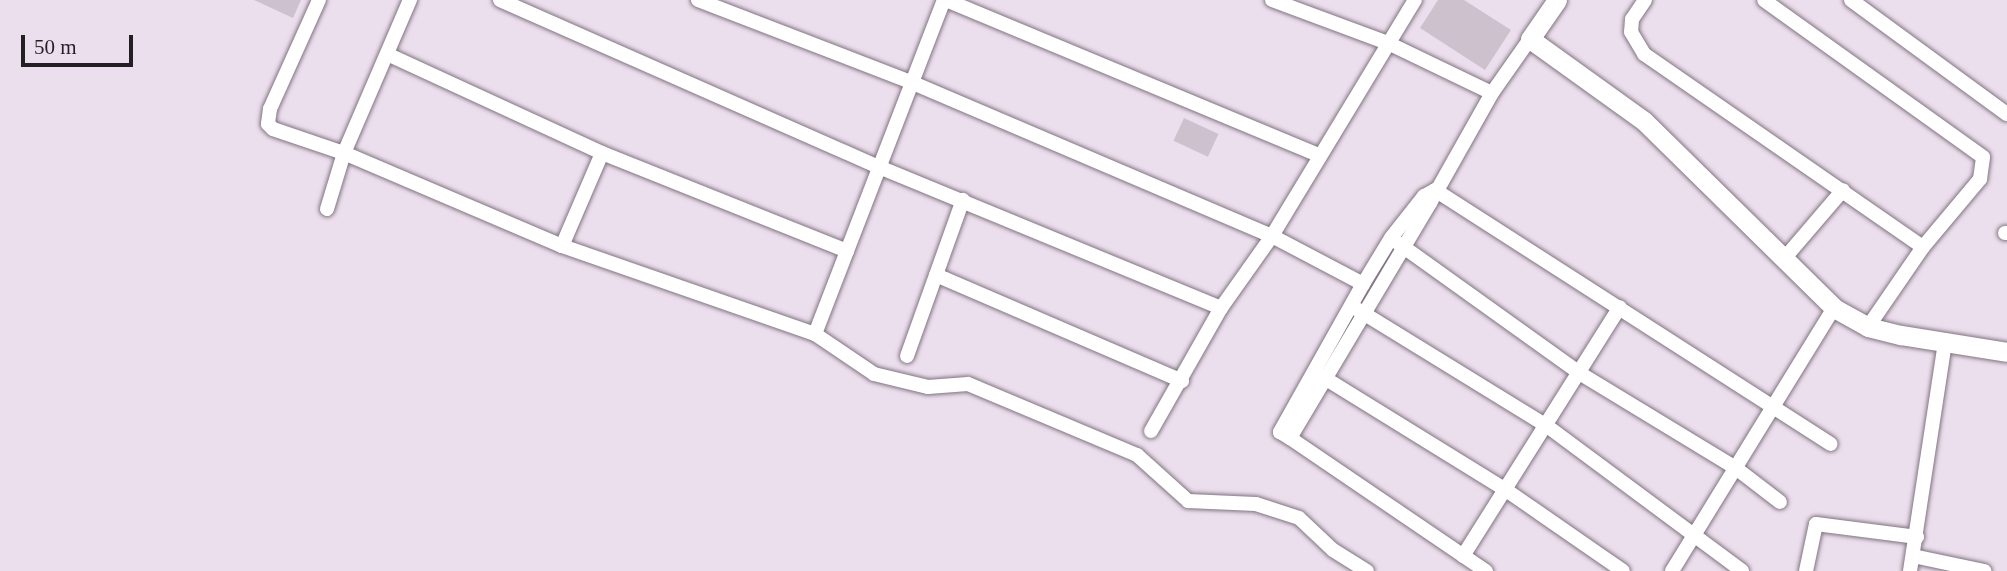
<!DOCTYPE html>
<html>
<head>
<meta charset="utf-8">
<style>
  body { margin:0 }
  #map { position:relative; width:2007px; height:571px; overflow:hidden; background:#ecdfed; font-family:"Times New Roman",serif }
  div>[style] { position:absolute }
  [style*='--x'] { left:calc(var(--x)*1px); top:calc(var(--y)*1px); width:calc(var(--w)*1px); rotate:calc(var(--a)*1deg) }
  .building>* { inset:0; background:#cec1ce; transform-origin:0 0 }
  .roads { filter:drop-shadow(0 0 2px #817481) drop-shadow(0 0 2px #817481) }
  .street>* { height:14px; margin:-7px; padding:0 7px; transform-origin:7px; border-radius:7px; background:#fff }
  .secondary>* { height:19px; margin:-9.5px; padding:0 9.5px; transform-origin:9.5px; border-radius:9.5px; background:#fff }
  span { translate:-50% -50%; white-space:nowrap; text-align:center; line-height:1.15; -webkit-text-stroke:6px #ecdfed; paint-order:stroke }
  .scale { position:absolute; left:21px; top:35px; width:112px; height:32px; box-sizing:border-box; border:4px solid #241f25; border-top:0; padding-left:9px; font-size:21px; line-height:24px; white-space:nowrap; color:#241f25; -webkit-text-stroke:5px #ecdfed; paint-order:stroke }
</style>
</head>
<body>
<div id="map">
  <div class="building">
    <i style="clip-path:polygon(254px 0,301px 0,293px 18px)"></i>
    <i style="clip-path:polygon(1438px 0,1464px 0,1511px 30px,1485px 70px,1420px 28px)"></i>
    <i style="left:1184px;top:118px;width:38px;height:25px;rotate:25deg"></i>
  </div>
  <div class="roads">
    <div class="street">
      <i style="--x:319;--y:0;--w:120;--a:114.2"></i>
      <i style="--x:270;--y:109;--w:15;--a:98"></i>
      <i style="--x:268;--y:124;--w:7;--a:45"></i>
      <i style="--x:273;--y:129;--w:75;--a:18.7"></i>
      <i style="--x:344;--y:153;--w:237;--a:23.1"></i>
      <i style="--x:562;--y:246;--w:268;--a:19.2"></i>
      <i style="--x:815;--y:334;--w:358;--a:-68.9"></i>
      <i style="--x:500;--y:0;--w:414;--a:23.8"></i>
      <i style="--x:879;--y:167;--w:370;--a:22.4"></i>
      <i style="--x:698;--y:0;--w:230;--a:21.1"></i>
      <i style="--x:913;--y:83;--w:390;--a:23.1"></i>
      <i style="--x:1272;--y:236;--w:103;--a:27.8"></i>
      <i style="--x:946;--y:0;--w:404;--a:22.6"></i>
      <i style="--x:1272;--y:0;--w:126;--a:20.4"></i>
      <i style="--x:1390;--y:44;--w:113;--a:25.7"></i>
      <i style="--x:1645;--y:0;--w:23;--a:124"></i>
      <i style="--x:1632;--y:19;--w:13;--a:94"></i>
      <i style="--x:1631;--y:32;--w:26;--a:59"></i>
      <i style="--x:1644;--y:54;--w:339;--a:34.7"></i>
      <i style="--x:1923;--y:247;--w:89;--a:-50"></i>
      <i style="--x:1980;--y:179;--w:22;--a:-82"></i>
      <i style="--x:1983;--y:157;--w:269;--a:-144.4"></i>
      <i style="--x:1851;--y:0;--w:193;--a:36.2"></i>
      <i style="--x:387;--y:54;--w:237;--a:24.7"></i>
      <i style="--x:602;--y:153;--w:264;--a:21.8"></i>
      <i style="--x:1435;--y:190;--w:13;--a:151"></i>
      <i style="--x:1424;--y:196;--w:53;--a:128.2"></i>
      <i style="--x:1391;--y:238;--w:54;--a:121.3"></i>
      <i style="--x:1363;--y:284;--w:170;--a:119.3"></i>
      <i style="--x:1280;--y:432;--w:12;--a:31"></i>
      <i style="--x:1290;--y:438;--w:274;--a:-59.2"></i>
      <i style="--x:1430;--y:203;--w:126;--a:-60.6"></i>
      <i style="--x:1492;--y:93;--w:66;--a:-54.9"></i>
      <i style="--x:1435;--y:190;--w:470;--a:32.7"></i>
      <i style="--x:327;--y:209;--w:59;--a:-73.1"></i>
      <i style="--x:344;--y:153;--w:167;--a:-66.7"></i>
      <i style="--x:2005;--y:233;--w:2;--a:0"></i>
      <i style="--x:1398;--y:243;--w:225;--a:35.6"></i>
      <i style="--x:1581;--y:374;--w:183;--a:31.3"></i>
      <i style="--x:1737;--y:469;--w:54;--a:37.5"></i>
      <i style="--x:562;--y:246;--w:101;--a:-66.7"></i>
      <i style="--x:1783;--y:260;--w:92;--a:-49.4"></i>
      <i style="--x:936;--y:275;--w:268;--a:23.3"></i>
      <i style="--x:1355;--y:308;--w:225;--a:31.6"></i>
      <i style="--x:1547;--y:426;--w:243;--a:36.6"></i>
      <i style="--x:1868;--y:327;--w:97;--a:-55.5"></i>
      <i style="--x:815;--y:334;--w:71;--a:34.1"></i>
      <i style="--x:874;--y:374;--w:56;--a:13.5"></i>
      <i style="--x:928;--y:387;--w:40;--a:-4.3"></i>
      <i style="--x:968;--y:384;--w:183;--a:22.8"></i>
      <i style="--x:1137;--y:455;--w:69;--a:42"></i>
      <i style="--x:1188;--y:501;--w:68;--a:2.5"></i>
      <i style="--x:1256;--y:504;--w:45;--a:18"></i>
      <i style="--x:1299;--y:518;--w:47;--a:43.3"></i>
      <i style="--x:1333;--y:550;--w:40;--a:32"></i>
      <i style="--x:907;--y:356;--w:166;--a:-70.3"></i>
      <i style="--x:1318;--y:374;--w:221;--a:31.7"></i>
      <i style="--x:1506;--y:490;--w:142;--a:34.7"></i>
      <i style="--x:1151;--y:431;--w:142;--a:-60.4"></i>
      <i style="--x:1221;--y:308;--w:88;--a:-54.7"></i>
      <i style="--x:1272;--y:236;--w:276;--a:-58.8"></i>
      <i style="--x:1290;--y:438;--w:237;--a:34.2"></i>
      <i style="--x:1463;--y:556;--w:294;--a:-57.8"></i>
      <i style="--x:1913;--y:556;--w:73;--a:11.9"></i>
      <i style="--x:1672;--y:571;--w:309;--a:-58.4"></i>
      <i style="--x:1806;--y:571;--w:48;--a:-78"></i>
      <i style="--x:1816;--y:524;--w:102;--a:7.3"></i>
      <i style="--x:1910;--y:571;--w:231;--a:-81.3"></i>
    </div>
    <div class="secondary">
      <i style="--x:1557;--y:0;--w:47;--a:124.7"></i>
      <i style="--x:1530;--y:39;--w:140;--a:35.7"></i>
      <i style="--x:1644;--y:121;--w:267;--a:44.5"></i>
      <i style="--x:1834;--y:308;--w:39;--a:29"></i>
      <i style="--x:1868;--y:327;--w:34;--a:14"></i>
      <i style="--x:1901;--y:335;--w:107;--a:9.1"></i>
    </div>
  </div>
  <div class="scale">50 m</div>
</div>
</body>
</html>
